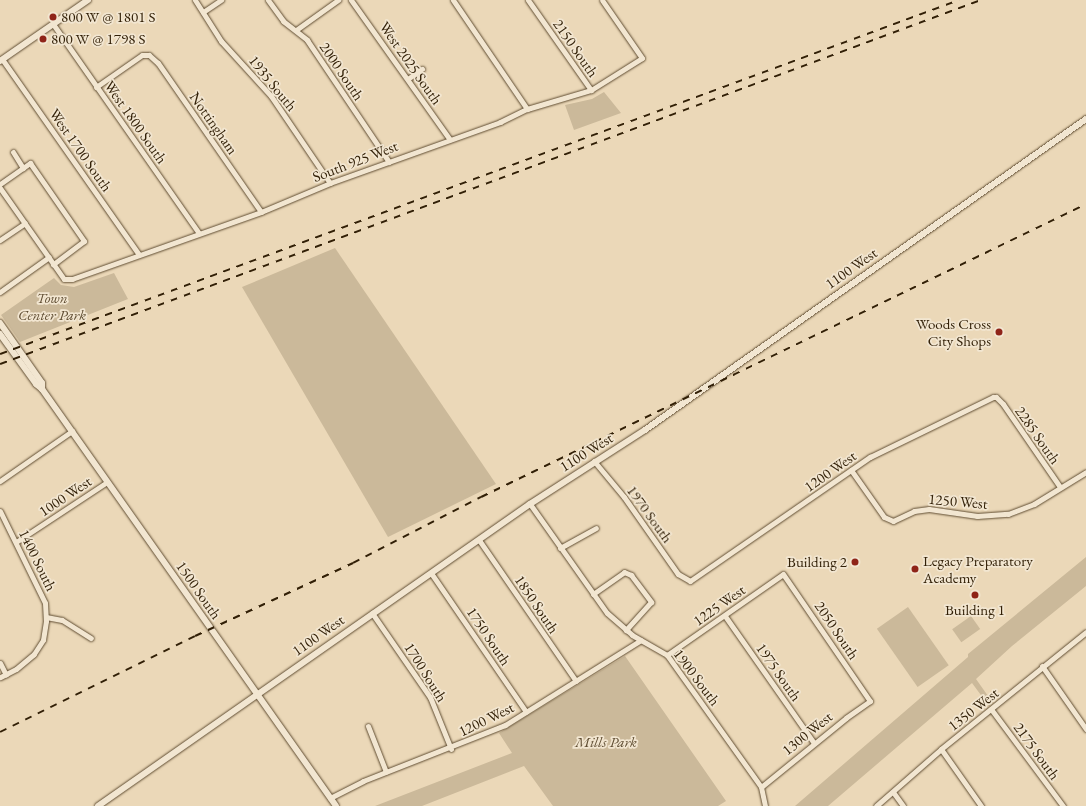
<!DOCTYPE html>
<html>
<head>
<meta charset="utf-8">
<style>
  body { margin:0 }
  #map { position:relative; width:1086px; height:806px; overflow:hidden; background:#ebd8b8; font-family:"EB Garamond",serif }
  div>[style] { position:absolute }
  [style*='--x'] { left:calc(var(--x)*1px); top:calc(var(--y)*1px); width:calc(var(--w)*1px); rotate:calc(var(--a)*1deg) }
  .green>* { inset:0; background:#cbb99a; transform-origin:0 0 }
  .roads { filter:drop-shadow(0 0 1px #604d32) drop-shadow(0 0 1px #604d32) }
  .minor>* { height:5px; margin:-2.5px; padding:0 2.5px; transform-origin:2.5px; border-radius:2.5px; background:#f2e6d1 }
  .tertiary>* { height:6px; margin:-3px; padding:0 3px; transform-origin:3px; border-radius:3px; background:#f2e6d1 }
  .rail>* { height:1.5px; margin-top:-0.75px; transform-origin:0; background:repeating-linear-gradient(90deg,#311f06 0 7px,transparent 0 14px) }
  .dots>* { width:11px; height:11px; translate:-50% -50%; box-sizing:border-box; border:2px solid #f2e6d1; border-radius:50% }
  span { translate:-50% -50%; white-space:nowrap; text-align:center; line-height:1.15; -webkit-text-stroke:3.5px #f2e6d1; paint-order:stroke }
  .poi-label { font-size:15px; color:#311f06 }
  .left { translate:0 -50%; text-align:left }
  .right { translate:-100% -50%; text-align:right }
  .street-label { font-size:15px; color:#311f06 }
  .park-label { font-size:15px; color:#5f4d32; font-style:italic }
</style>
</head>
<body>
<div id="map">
  <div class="green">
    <i style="clip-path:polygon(604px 92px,621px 113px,574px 130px,565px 105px,592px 99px)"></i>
    <i style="clip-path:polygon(335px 248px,496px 484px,388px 537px,242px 287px)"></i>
    <i style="clip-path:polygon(114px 273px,128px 299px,20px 342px,1px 315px,54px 278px,61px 285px,74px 287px)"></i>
    <i style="clip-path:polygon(1086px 557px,1086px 586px,1012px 646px,976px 679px,993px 703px,989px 706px,972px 683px,828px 806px,795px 806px,968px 657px,968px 654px)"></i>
    <i style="left:908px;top:607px;width:71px;height:38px;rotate:55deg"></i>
    <i style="left:971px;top:616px;width:16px;height:23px;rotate:55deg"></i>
    <i style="clip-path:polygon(625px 656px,726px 801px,718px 806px,553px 806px,524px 766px,422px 806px,375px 806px,512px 753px,499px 733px)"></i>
  </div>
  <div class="roads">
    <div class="minor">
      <i style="--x:195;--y:0;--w:49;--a:57.6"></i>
      <i style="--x:221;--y:41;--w:74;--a:47.7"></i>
      <i style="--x:271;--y:96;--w:105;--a:55.9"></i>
      <i style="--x:268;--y:0;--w:26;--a:54"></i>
      <i style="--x:283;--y:21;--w:31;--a:38"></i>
      <i style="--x:307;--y:40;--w:147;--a:56.1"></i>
      <i style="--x:351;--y:0;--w:171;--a:54.7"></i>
      <i style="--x:453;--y:0;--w:132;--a:55.8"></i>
      <i style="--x:528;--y:0;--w:110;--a:55"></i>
      <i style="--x:203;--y:12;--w:22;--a:-34"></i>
      <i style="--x:53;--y:24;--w:255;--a:55.1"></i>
      <i style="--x:296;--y:30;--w:52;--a:-35.5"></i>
      <i style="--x:2;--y:59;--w:239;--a:55"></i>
      <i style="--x:409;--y:78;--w:16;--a:-35"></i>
      <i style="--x:96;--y:87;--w:56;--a:-34.8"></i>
      <i style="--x:142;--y:55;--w:7;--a:0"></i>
      <i style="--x:149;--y:55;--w:12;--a:42"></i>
      <i style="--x:158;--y:63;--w:181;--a:55.3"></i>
      <i style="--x:13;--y:152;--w:19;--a:58"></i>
      <i style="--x:0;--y:184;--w:37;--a:-35"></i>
      <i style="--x:30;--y:163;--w:95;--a:55.3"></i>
      <i style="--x:84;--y:241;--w:39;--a:143"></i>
      <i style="--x:0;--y:188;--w:111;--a:54.9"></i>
      <i style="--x:64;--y:279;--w:8;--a:0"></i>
      <i style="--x:72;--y:279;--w:201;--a:-19.5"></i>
      <i style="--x:261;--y:212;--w:75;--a:-22.8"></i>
      <i style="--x:330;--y:183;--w:181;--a:-19.7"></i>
      <i style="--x:500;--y:122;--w:30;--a:-26"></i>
      <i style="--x:527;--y:109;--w:67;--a:-16.5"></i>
      <i style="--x:591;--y:90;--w:60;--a:-32.1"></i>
      <i style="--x:642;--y:58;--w:70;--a:-124.6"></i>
      <i style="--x:0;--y:240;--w:30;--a:-34"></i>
      <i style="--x:0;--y:292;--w:60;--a:-35.5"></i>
      <i style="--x:594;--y:461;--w:47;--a:50.2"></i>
      <i style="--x:624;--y:497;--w:94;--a:55"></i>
      <i style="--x:678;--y:574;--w:14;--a:30"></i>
      <i style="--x:690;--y:581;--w:219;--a:-34.6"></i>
      <i style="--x:870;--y:457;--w:137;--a:-26"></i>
      <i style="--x:993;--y:397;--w:3;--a:0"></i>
      <i style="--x:996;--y:397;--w:10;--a:45"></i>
      <i style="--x:1003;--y:404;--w:101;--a:55.5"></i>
      <i style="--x:851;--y:470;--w:57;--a:54.9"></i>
      <i style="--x:884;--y:517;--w:10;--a:24"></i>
      <i style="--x:893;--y:521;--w:23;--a:-25"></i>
      <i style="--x:914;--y:511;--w:15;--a:-8"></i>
      <i style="--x:929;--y:509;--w:49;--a:8.3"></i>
      <i style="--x:977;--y:516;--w:31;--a:-4"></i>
      <i style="--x:1008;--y:514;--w:28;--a:-21"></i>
      <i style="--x:1034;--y:504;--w:61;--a:-31.6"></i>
      <i style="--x:0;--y:481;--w:88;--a:-34.8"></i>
      <i style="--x:530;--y:504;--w:133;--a:54.8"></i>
      <i style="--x:607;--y:613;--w:33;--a:41"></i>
      <i style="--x:632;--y:635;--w:40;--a:29.7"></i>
      <i style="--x:667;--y:655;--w:162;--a:54.5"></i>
      <i style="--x:761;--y:787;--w:19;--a:78"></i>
      <i style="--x:0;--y:511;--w:102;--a:63.9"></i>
      <i style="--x:45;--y:603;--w:18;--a:87"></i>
      <i style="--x:46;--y:621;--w:19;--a:99"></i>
      <i style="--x:43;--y:640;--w:17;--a:123"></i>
      <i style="--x:34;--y:654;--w:23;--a:140"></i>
      <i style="--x:16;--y:669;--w:18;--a:153"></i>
      <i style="--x:479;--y:540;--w:171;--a:55.5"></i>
      <i style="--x:16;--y:542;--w:109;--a:-33.4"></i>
      <i style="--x:560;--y:548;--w:41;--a:-29.1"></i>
      <i style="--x:431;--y:573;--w:168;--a:55.6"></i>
      <i style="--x:593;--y:594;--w:38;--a:-35"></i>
      <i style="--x:624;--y:572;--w:8;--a:23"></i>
      <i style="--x:631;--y:575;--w:34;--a:53"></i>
      <i style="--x:651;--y:602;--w:38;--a:132"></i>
      <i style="--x:372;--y:613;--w:102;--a:55.4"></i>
      <i style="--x:430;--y:697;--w:56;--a:68"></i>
      <i style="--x:725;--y:616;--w:155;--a:55"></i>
      <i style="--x:46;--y:617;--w:16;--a:11"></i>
      <i style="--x:62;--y:620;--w:34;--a:32"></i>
      <i style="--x:667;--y:655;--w:141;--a:-34.9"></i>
      <i style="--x:783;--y:574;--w:154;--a:55.6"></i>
      <i style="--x:870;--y:701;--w:29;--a:145"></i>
      <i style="--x:846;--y:718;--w:109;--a:140.9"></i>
      <i style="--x:0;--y:663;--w:13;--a:63"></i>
      <i style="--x:1042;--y:666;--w:77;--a:55.1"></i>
      <i style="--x:991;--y:709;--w:121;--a:53.4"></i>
      <i style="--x:368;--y:726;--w:49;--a:68.6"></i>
      <i style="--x:941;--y:749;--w:70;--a:54.9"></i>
      <i style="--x:893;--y:792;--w:17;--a:54"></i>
      <i style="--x:330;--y:798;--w:37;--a:-27"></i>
      <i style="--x:363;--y:781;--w:153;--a:-21.5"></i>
      <i style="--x:505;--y:725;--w:160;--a:-32"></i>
      <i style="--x:876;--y:806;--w:86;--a:-41.2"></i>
      <i style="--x:941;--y:749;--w:186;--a:-38.9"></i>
    </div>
    <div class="tertiary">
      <i style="--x:0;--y:61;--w:107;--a:-34.7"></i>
      <i style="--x:0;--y:323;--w:73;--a:55"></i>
      <i style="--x:42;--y:383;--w:6;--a:90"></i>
      <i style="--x:0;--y:334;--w:62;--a:54.2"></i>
      <i style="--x:36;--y:384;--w:8;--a:40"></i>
      <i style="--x:42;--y:389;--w:510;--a:54.81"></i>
      <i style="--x:98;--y:806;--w:527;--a:-34.96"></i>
      <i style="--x:530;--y:504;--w:137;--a:-32.8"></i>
      <i style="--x:645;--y:430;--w:540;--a:-35.19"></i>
    </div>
  </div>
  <div class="rail">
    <i style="--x:0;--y:354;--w:1022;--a:-20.26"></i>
    <i style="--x:0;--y:364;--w:1046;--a:-20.36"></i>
    <i style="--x:0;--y:732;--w:217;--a:-26.2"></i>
    <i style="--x:195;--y:636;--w:174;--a:-24.8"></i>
    <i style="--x:353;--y:563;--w:144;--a:-27.3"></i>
    <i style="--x:481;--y:497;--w:672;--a:-25.84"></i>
  </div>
  <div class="dots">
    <i style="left:53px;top:17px;background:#8f2418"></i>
    <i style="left:43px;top:39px;background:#8f2418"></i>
    <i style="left:999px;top:332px;background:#8f2418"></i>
    <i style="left:855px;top:562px;background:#8f2418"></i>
    <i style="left:915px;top:569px;background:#8f2418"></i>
    <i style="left:975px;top:595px;background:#8f2418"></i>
  </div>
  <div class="poi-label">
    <span class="left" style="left:61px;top:17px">800 W @ 1801 S</span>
    <span class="left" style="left:51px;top:39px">800 W @ 1798 S</span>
    <span class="right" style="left:991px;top:332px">Woods Cross<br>City Shops</span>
    <span class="left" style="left:923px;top:569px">Legacy Preparatory<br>Academy</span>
    <span class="right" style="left:847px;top:562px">Building 2</span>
    <span style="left:975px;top:610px">Building 1</span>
  </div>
  <div class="street-label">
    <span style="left:576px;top:48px;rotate:55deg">2150 South</span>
    <span style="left:411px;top:63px;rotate:55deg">West 2025 South</span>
    <span style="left:342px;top:71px;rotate:56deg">2000 South</span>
    <span style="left:273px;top:83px;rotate:51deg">1935 South</span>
    <span style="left:136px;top:122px;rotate:55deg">West 1800 South</span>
    <span style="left:214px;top:123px;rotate:55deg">Nottingham</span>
    <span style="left:81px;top:150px;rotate:55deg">West 1700 South</span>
    <span style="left:355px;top:161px;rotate:-21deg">South 925 West</span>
    <span style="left:851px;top:268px;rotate:-35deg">1100 West</span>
    <span style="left:1038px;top:435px;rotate:55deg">2285 South</span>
    <span style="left:586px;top:452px;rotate:-32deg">1100 West</span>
    <span style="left:830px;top:471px;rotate:-35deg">1200 West</span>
    <span style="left:65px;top:496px;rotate:-34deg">1000 West</span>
    <span style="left:958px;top:501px;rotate:5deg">1250 West</span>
    <span style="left:650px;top:514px;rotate:54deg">1970 South</span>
    <span style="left:38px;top:560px;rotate:64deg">1400 South</span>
    <span style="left:199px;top:590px;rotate:55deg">1500 South</span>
    <span style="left:537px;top:604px;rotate:56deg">1850 South</span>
    <span style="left:719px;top:605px;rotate:-35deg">1225 West</span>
    <span style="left:837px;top:630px;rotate:56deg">2050 South</span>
    <span style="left:318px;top:635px;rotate:-35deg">1100 West</span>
    <span style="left:489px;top:636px;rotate:56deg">1750 South</span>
    <span style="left:426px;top:672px;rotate:58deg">1700 South</span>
    <span style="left:779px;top:672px;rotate:55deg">1975 South</span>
    <span style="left:697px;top:677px;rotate:53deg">1900 South</span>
    <span style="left:973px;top:709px;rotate:-38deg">1350 West</span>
    <span style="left:486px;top:719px;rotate:-26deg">1200 West</span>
    <span style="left:807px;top:733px;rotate:-39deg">1300 West</span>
    <span style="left:1037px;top:751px;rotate:54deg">2175 South</span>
  </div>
  <div class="park-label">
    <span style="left:52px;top:306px">Town<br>Center Park</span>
    <span style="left:606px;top:742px">Mills Park</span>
  </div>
</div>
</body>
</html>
